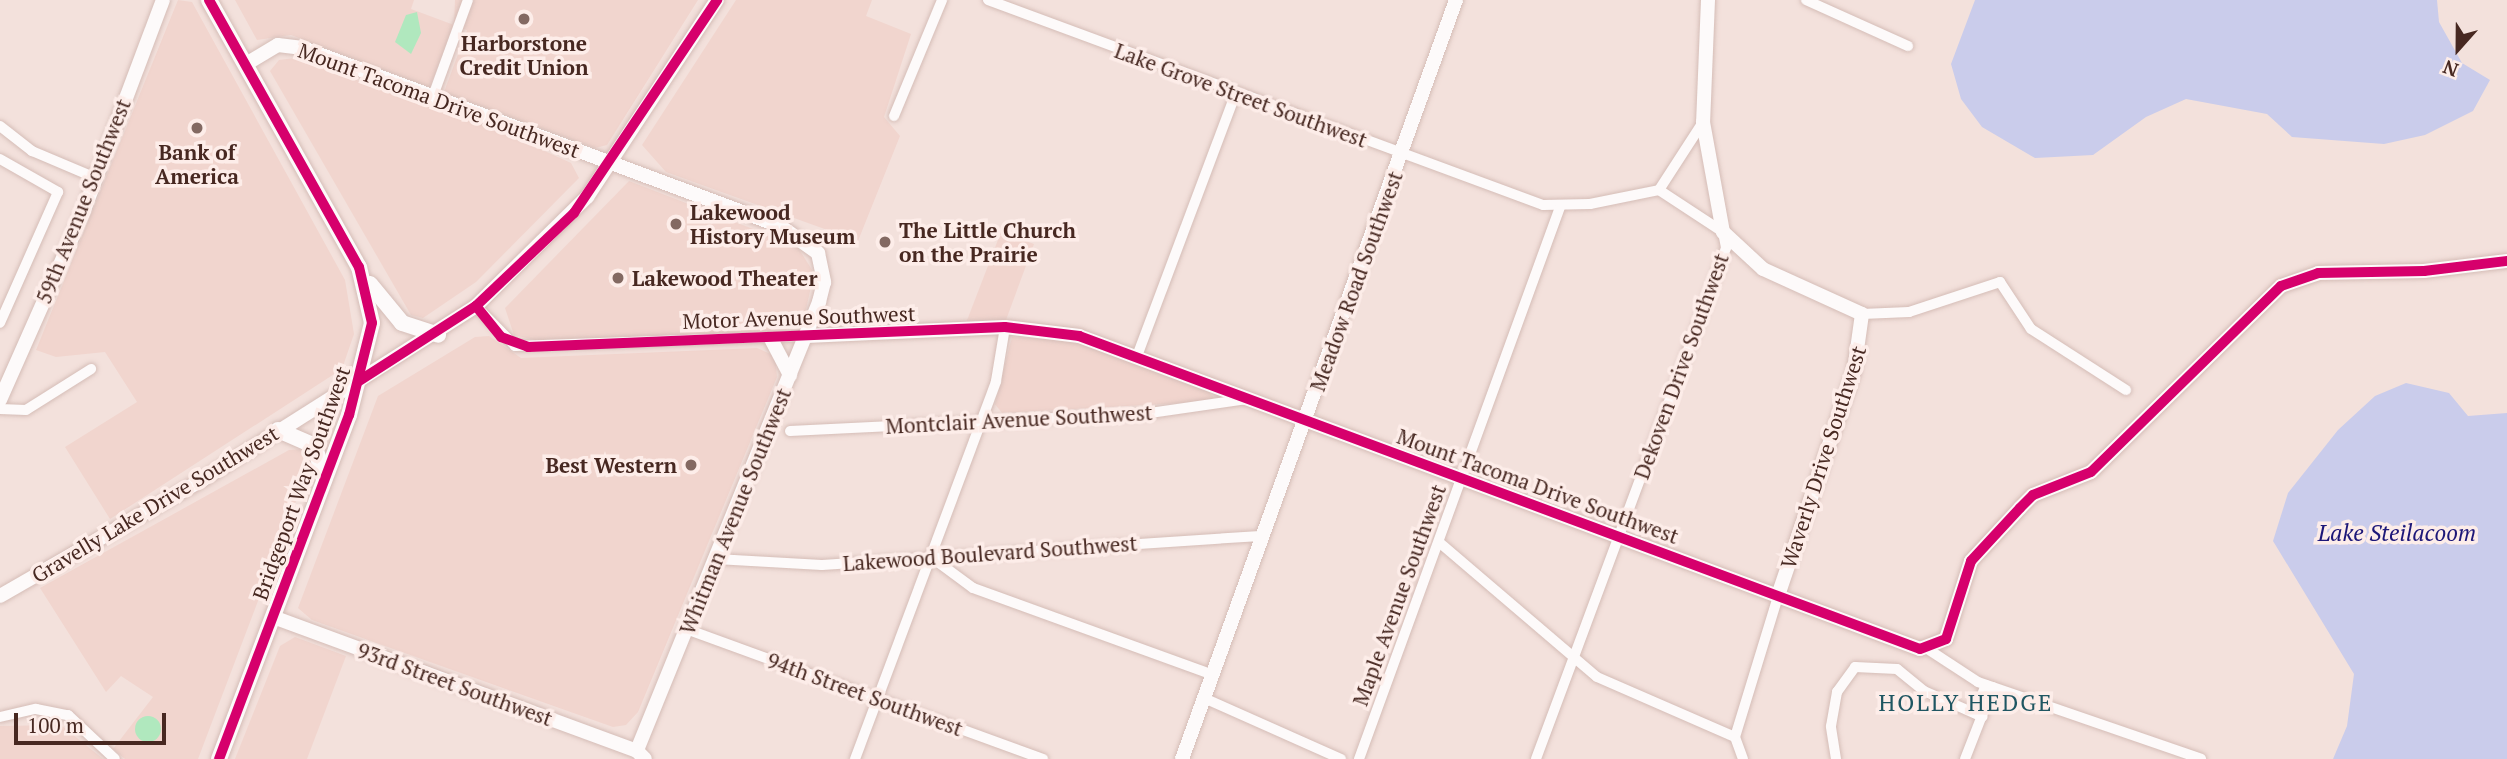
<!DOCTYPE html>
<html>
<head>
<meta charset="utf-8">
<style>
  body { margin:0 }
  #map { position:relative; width:2507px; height:759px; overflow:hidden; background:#f3e1dc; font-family:"PT Serif",serif }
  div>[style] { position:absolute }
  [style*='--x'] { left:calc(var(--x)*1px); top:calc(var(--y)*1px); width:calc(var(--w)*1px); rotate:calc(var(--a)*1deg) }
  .built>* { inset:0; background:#f1d5ce }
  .green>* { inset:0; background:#b0e8be }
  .round { border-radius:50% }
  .water>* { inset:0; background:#cacceb }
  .roads { filter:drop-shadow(0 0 2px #d5bdb7) drop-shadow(0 0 2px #d5bdb7) }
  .street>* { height:10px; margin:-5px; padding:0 5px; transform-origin:5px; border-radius:5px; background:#fdfafa }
  .secondary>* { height:14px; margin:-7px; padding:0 7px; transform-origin:7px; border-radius:7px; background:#fdfafa }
  .primary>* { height:16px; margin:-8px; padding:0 8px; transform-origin:8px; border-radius:8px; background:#fdfafa }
  .cycleway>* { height:10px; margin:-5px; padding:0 5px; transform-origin:5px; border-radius:5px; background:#d6006c }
  .dots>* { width:19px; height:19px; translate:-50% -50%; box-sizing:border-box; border:4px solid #fdede9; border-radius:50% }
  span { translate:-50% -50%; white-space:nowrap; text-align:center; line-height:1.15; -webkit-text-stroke:7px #fdede9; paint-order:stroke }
  .poi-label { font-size:21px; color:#472821; font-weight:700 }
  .left { translate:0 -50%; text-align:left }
  .right { translate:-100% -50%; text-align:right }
  .street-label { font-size:21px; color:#472821 }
  .water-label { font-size:23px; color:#1d1778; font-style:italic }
  .neighbourhood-label { font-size:23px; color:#1f5662; letter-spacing:2px }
  .north { position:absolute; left:2423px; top:14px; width:70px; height:70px; -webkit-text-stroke:5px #fdede9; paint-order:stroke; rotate:201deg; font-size:19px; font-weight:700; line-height:28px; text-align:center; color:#472821 }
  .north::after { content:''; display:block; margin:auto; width:24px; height:32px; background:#472821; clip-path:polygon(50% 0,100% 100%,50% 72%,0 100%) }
  .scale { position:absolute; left:14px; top:713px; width:152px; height:32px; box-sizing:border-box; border:4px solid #472821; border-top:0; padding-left:9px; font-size:21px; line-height:24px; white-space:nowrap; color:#472821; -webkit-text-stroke:5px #fdede9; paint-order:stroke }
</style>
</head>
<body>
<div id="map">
  <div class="built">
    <i style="clip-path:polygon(178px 0,192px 2px,345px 280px,354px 334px,342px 369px,110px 519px,65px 447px,137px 402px,105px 352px,56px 357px,36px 350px)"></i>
    <i style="clip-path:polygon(235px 0,414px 0,411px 9px,454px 25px,455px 0,698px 0,607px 145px,595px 148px,444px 92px,467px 30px,454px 26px,430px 87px,291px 35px,257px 40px)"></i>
    <i style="clip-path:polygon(736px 0,872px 0,866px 16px,911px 34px,884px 117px,900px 136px,858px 241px,666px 172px,642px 145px)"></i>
    <i style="clip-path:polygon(295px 58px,503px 132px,571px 163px,579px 178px,476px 282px,423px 318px,411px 315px,270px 71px,279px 60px)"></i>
    <i style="clip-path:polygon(629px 181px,797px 246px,814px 273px,805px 314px,786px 330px,535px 340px,514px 335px,505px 308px)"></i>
    <i style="clip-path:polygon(1001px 232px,1034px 244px,1006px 320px,966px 323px)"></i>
    <i style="clip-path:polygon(489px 336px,521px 358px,757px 348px,775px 356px,777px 377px,638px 712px,626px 725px,613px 727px,312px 620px,298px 608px,378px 396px,475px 337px)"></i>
    <i style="clip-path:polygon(1012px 337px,1072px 341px,1209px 392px,1216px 401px,1002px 413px,995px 404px)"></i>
    <i style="clip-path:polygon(289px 450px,303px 449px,310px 464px,198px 759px,125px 759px,113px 749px,153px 697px,121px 676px,106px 692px,40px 588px)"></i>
    <i style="clip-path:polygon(295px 637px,346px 656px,307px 759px,235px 759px,280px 646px)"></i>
    <i style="clip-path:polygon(61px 725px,103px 759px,0 759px,0 726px)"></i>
  </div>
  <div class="green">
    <i style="clip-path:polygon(417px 12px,421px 33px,411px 54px,395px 42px,406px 15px)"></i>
    <i class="round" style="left:135px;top:716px;width:26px;height:26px"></i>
  </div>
  <div class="water">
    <i style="clip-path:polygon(1975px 0,2437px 0,2439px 22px,2462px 63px,2490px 80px,2473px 111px,2425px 135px,2384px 144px,2292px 137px,2267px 114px,2186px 99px,2146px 117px,2093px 155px,2035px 158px,1982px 127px,1961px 99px,1951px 64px)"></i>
    <i style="clip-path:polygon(2406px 383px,2449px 393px,2468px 416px,2507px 413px,2507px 759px,2333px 759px,2347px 726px,2354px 674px,2273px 541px,2288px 493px,2338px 430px,2375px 396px)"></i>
  </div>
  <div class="roads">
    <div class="street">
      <i style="--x:988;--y:0;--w:592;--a:20.27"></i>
      <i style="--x:1543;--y:205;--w:47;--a:-1.2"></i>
      <i style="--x:1590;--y:204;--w:70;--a:-11.5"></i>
      <i style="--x:1659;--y:190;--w:77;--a:33.3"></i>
      <i style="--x:1723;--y:232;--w:16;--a:79"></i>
      <i style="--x:1726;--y:248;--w:545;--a:110.4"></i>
      <i style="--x:1806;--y:0;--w:112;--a:24.3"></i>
      <i style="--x:433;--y:96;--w:102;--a:-70"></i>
      <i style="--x:894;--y:116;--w:126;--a:-67.5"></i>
      <i style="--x:0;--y:126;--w:41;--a:38"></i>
      <i style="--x:32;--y:151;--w:69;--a:22.9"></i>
      <i style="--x:0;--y:159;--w:67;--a:29.6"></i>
      <i style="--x:58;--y:192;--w:143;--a:113.9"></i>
      <i style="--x:1659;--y:190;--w:81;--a:-57.1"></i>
      <i style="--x:476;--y:306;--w:56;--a:45.7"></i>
      <i style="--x:515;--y:346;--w:291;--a:-2"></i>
      <i style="--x:1862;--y:314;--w:47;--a:-2.4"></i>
      <i style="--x:1909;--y:312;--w:96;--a:-18.2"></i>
      <i style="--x:2000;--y:282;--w:56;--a:56.6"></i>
      <i style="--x:2031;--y:329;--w:113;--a:32.7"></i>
      <i style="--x:1137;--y:356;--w:281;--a:-69.4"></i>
      <i style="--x:0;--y:409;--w:26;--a:2"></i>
      <i style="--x:26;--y:410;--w:77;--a:-32.2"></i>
      <i style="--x:790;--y:431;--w:353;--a:-2.8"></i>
      <i style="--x:1143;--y:414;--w:105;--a:-8.2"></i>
      <i style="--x:1440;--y:543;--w:206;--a:40.5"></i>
      <i style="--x:1597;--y:677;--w:150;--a:23.5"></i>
      <i style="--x:931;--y:557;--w:52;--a:36.4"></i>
      <i style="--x:973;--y:588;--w:255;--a:19.9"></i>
      <i style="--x:716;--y:559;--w:106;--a:3.2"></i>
      <i style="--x:822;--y:565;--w:443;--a:-3.8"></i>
      <i style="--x:686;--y:629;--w:380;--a:20"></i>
      <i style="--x:1926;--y:648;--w:62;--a:33.2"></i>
      <i style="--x:1978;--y:682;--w:236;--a:19"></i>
      <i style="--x:1204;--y:698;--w:150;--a:24"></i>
      <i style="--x:1975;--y:713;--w:30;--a:-69"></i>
      <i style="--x:0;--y:717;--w:37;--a:-13"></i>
      <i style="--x:36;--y:709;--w:33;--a:11"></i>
      <i style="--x:68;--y:715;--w:64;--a:43.1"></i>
      <i style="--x:855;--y:759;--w:403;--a:-69.5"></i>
      <i style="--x:996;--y:381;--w:55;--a:-80.5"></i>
      <i style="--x:1359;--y:759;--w:587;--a:-69.99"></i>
      <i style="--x:1743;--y:759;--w:23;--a:-110"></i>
      <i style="--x:1735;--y:737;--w:147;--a:-73"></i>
      <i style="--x:1836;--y:759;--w:33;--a:-99"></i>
      <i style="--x:1831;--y:726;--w:35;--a:-80"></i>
      <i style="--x:1837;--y:692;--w:31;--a:-54"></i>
      <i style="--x:1855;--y:667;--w:42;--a:2.7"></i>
      <i style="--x:1897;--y:669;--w:35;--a:39"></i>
      <i style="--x:1924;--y:691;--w:64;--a:23.8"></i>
      <i style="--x:1965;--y:759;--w:77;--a:-68.7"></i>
    </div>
    <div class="secondary">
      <i style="--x:1708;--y:0;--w:122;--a:92.3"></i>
      <i style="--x:1703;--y:122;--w:112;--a:79.7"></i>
      <i style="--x:1723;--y:232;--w:54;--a:42.8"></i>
      <i style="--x:1763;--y:269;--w:109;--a:24.4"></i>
      <i style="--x:1862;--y:314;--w:58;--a:98"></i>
      <i style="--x:1854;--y:371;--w:237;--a:108.7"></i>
      <i style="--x:246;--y:64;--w:37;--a:-31"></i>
      <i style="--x:278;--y:45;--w:25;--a:7"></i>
      <i style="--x:303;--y:48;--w:509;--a:20.46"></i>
      <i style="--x:780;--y:226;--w:47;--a:35.4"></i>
      <i style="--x:818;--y:253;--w:30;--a:78"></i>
      <i style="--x:824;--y:282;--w:21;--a:104"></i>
      <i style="--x:819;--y:302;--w:484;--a:112.1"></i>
      <i style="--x:806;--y:336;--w:199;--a:-2.6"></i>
      <i style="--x:1005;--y:327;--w:75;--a:6.9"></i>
      <i style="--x:1079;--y:336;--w:897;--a:20.41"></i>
      <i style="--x:1920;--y:649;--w:28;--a:-21"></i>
      <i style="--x:1946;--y:639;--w:82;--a:-72.2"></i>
      <i style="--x:1971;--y:561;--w:72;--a:-47.2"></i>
      <i style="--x:2020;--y:508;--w:18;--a:-45"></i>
      <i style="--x:2033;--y:495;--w:62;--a:-21.6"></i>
      <i style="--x:2091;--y:472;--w:266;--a:-44.4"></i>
      <i style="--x:2281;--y:286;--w:39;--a:-19"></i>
      <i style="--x:2318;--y:273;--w:106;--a:-1.1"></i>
      <i style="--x:2424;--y:271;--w:84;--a:-6.9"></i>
      <i style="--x:771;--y:339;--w:41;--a:62.2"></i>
      <i style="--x:0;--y:400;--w:208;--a:-66.1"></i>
      <i style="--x:84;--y:210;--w:224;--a:-69.4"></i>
      <i style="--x:0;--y:596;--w:233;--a:-29.9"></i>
      <i style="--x:202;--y:480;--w:325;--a:-32.4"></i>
      <i style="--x:476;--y:306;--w:156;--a:-44.5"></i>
      <i style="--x:587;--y:197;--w:236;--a:-56.6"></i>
      <i style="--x:273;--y:617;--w:388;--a:20.2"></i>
      <i style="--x:637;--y:751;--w:11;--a:45"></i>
      <i style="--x:1182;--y:759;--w:807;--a:-70.15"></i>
    </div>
    <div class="primary">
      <i style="--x:209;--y:0;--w:306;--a:60.7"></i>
      <i style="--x:359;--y:267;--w:57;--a:76.9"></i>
      <i style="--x:372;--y:323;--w:95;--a:104"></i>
      <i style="--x:349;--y:415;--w:368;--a:110.7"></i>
      <i style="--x:370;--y:284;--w:50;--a:50.6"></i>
      <i style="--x:402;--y:323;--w:38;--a:18"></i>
      <i style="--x:278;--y:430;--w:40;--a:23.4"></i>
      <i style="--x:315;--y:446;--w:35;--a:75"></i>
    </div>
  </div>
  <div class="cycleway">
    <i style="--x:209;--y:0;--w:306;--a:60.7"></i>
    <i style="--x:359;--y:267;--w:57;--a:76.9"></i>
    <i style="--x:372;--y:323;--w:95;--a:104"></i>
    <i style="--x:349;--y:415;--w:368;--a:110.7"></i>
    <i style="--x:476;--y:306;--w:40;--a:51"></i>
    <i style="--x:501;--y:337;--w:29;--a:20"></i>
    <i style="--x:528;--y:347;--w:477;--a:-2.4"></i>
    <i style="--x:1005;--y:327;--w:75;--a:6.9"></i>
    <i style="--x:1079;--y:336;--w:897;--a:20.41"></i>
    <i style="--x:1920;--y:649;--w:28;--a:-21"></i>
    <i style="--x:1946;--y:639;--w:82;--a:-72.2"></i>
    <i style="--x:1971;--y:561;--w:72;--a:-47.2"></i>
    <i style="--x:2020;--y:508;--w:18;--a:-45"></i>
    <i style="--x:2033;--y:495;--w:62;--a:-21.6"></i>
    <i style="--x:2091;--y:472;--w:266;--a:-44.4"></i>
    <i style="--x:2281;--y:286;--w:39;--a:-19"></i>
    <i style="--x:2318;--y:273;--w:106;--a:-1.1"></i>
    <i style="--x:2424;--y:271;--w:84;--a:-6.9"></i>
    <i style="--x:359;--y:381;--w:139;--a:-32.7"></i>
    <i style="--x:476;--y:306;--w:135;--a:-43.5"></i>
    <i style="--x:574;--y:213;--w:257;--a:-56.1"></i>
  </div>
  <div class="dots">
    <i style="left:524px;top:19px;background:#836962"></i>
    <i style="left:197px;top:128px;background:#836962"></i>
    <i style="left:676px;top:224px;background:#836962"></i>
    <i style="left:885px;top:242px;background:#836962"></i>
    <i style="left:618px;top:278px;background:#836962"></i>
    <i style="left:691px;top:465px;background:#836962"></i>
  </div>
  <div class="poi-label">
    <span style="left:524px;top:55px">Harborstone<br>Credit Union</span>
    <span style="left:197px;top:164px">Bank of<br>America</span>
    <span class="left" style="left:690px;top:224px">Lakewood<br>History Museum</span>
    <span class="left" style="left:899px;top:242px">The Little Church<br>on the Prairie</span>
    <span class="left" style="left:632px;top:278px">Lakewood Theater</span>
    <span class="right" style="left:677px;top:465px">Best Western</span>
  </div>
  <div class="street-label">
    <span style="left:1241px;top:95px;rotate:20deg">Lake Grove Street Southwest</span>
    <span style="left:439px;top:100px;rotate:20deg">Mount Tacoma Drive Southwest</span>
    <span style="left:83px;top:201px;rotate:-68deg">59th Avenue Southwest</span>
    <span style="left:1356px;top:281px;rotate:-70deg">Meadow Road Southwest</span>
    <span style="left:799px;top:317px;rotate:-2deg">Motor Avenue Southwest</span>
    <span style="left:1681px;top:366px;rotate:-70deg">Dekoven Drive Southwest</span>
    <span style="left:1019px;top:419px;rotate:-3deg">Montclair Avenue Southwest</span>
    <span style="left:1823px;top:457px;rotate:-72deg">Waverly Drive Southwest</span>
    <span style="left:301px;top:483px;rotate:-70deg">Bridgeport Way Southwest</span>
    <span style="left:1538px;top:486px;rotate:20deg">Mount Tacoma Drive Southwest</span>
    <span style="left:155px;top:504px;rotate:-31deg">Gravelly Lake Drive Southwest</span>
    <span style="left:735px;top:511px;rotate:-68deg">Whitman Avenue Southwest</span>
    <span style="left:990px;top:553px;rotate:-4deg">Lakewood Boulevard Southwest</span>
    <span style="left:1399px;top:595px;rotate:-70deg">Maple Avenue Southwest</span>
    <span style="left:455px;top:684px;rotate:20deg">93rd Street Southwest</span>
    <span style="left:865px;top:694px;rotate:20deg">94th Street Southwest</span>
  </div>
  <div class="water-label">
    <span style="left:2397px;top:533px">Lake Steilacoom</span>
  </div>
  <div class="neighbourhood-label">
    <span style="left:1966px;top:703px">HOLLY HEDGE</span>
  </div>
  <div class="north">N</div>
  <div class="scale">100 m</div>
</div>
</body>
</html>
